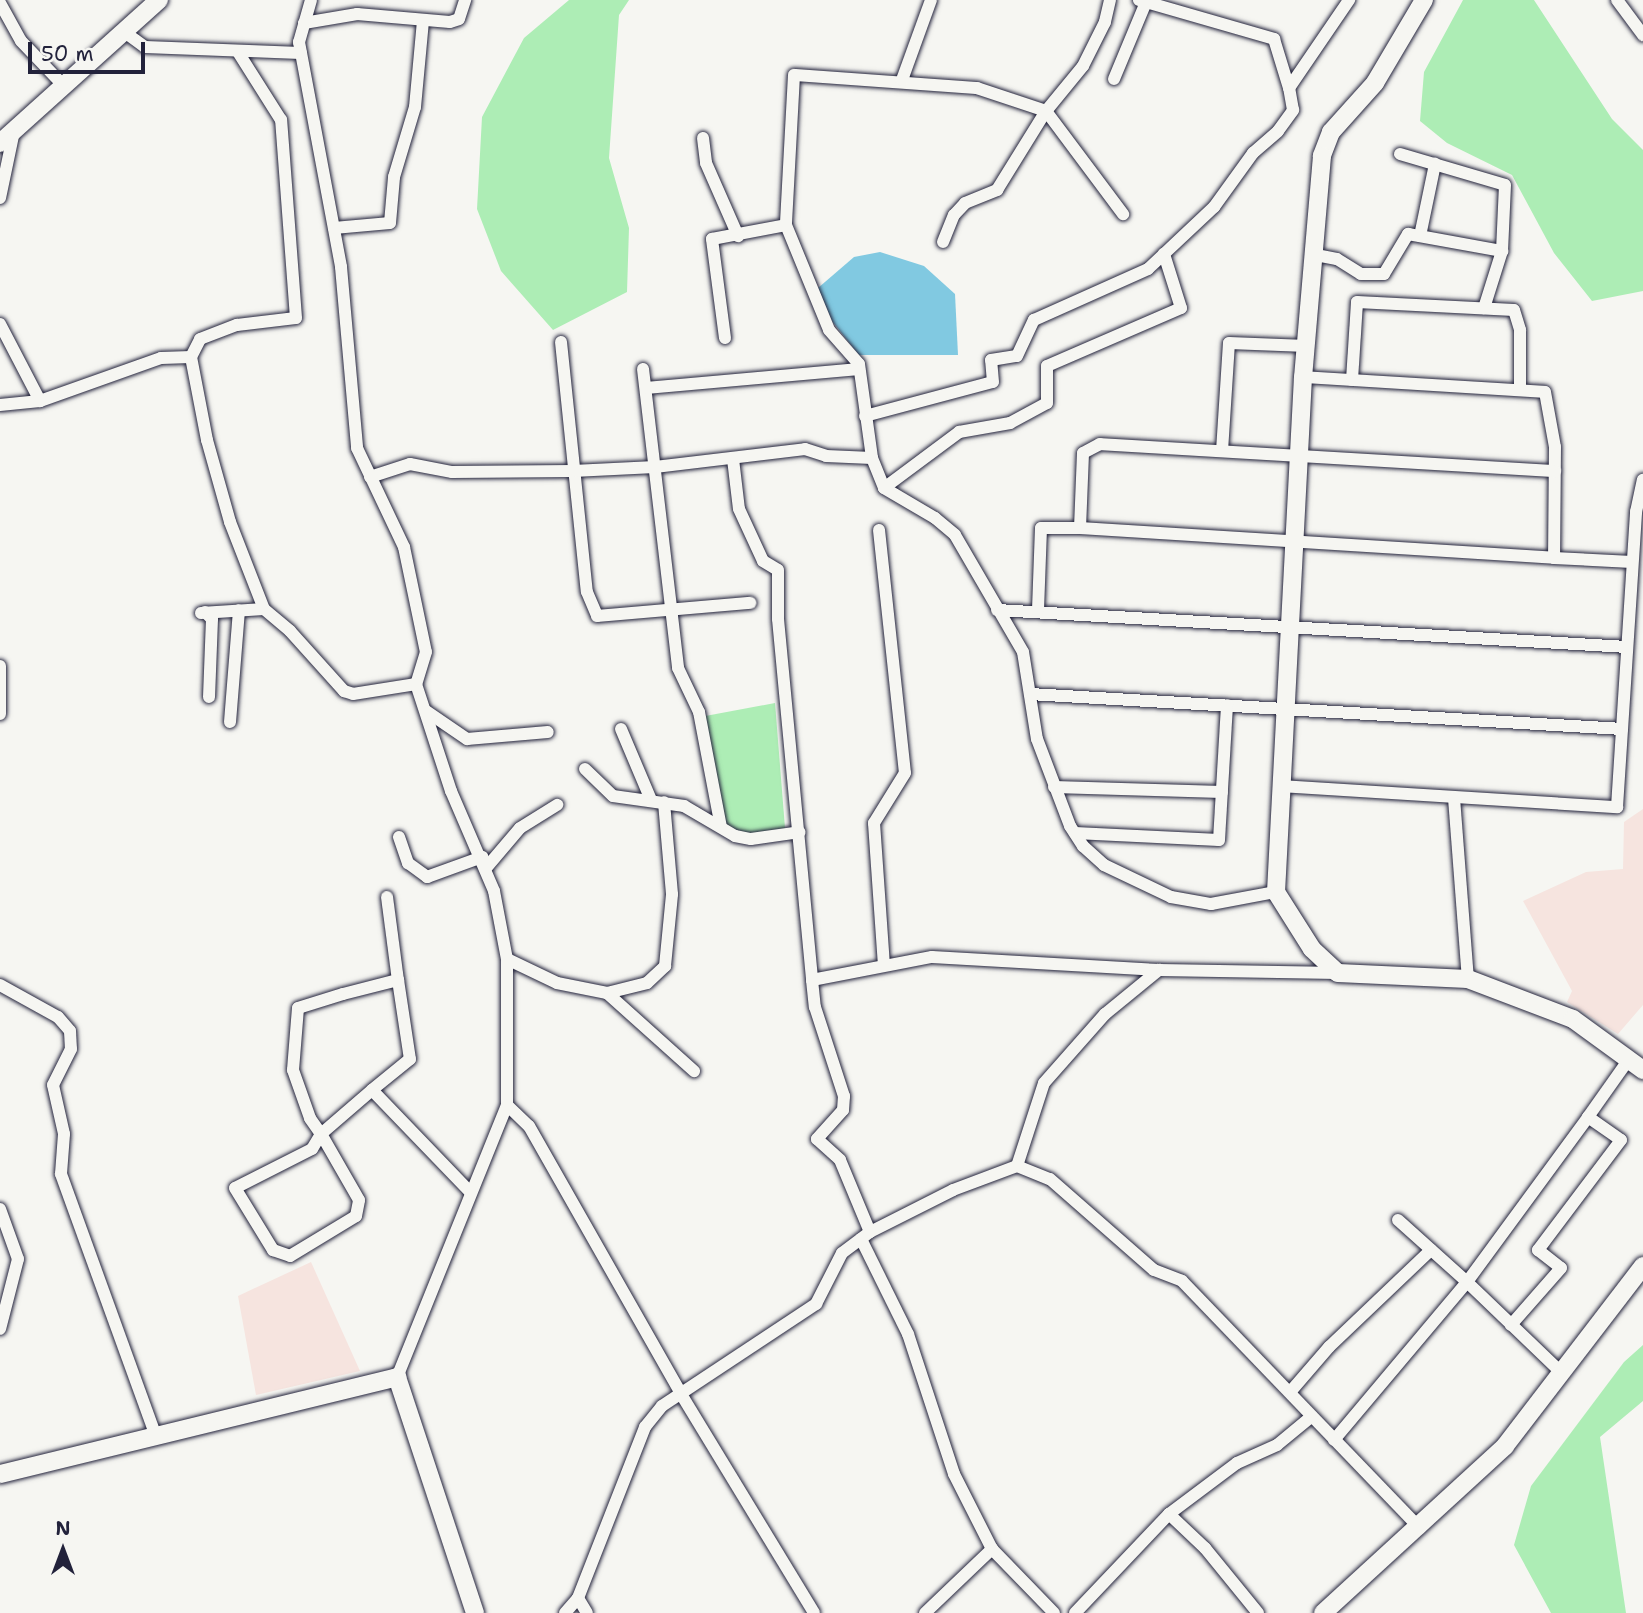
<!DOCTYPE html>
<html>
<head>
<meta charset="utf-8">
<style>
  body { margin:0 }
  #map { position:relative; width:1643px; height:1613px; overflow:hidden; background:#f6f6f2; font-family:"Shantell Sans",sans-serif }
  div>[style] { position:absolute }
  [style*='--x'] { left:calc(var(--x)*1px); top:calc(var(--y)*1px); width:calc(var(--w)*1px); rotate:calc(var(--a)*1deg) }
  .built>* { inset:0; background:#f6e4df }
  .green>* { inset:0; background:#adedb5 }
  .water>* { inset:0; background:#81c9e1 }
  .roads { filter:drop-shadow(0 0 2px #22223b) drop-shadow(0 0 2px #22223b) }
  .street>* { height:12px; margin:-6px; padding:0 6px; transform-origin:6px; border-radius:6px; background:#f6f6f2 }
  .secondary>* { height:18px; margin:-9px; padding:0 9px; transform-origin:9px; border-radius:9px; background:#f6f6f2 }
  span { translate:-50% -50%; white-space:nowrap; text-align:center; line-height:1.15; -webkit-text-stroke:5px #f6f6f2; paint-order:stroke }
  .north { position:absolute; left:28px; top:1515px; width:70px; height:70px; -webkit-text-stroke:5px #f6f6f2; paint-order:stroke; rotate:0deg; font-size:19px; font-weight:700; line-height:28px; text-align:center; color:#22223b }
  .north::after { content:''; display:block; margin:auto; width:24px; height:32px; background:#22223b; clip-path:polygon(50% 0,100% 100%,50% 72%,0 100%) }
  .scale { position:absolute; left:28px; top:42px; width:117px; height:32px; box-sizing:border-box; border:4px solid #22223b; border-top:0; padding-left:9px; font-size:21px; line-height:24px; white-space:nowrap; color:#22223b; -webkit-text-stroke:5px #f6f6f2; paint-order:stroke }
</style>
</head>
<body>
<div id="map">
  <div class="built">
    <i style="clip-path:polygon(1643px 809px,1643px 1005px,1618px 1034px,1567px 1002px,1572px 991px,1523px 901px,1586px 872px,1623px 869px,1624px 822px)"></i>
    <i style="clip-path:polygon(311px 1262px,360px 1371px,256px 1395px,238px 1296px)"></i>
  </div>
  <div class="green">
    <i style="clip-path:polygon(569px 0,629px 0,619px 15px,609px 158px,629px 228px,627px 292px,553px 330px,501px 271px,477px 209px,482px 117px,524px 38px)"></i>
    <i style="clip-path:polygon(1463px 0,1534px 0,1612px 119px,1643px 150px,1643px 291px,1592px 301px,1554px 253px,1512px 175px,1447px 143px,1420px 121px,1424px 72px)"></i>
    <i style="clip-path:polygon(775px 703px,785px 828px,752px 836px,723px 826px,700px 717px)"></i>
    <i style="clip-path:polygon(1643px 1345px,1643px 1401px,1600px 1437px,1626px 1613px,1551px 1613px,1514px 1545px,1531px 1486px,1624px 1362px)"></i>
  </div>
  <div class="water">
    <i style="clip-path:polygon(880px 252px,924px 266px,955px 294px,958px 355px,859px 355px,832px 321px,818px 288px,854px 257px)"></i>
  </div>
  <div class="roads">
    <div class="street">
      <i style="--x:311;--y:0;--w:44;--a:105.9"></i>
      <i style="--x:299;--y:42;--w:229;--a:79.4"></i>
      <i style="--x:341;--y:267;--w:182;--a:84.9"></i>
      <i style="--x:357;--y:448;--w:110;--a:64.6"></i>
      <i style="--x:404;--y:547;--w:107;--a:78.2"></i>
      <i style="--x:426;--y:652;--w:34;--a:107"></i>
      <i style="--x:416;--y:684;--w:113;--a:71.9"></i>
      <i style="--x:451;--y:791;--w:109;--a:66.7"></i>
      <i style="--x:494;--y:891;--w:69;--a:79.2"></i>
      <i style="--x:507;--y:959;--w:146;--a:90"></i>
      <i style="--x:507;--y:1105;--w:293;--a:112"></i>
      <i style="--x:1110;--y:0;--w:23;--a:103"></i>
      <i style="--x:1105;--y:22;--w:49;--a:116.6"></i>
      <i style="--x:1083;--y:66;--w:58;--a:129.4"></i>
      <i style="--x:1046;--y:111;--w:73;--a:-161.6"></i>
      <i style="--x:977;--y:88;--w:183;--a:-175.9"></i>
      <i style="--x:794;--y:75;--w:150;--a:93.1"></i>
      <i style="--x:786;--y:225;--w:113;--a:67.7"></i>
      <i style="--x:829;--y:330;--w:45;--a:48.6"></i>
      <i style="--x:859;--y:364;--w:95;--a:82.1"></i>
      <i style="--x:872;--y:458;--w:32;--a:68"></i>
      <i style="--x:884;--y:488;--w:59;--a:30.5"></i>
      <i style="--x:935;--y:518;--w:26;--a:40"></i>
      <i style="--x:955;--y:535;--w:135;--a:59.8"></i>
      <i style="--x:1023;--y:652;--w:88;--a:80.9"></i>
      <i style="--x:1037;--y:739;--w:93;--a:69.2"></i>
      <i style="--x:1070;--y:826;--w:24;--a:57"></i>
      <i style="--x:1083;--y:846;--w:28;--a:42"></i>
      <i style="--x:1104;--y:865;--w:74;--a:25.5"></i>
      <i style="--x:1171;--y:897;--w:41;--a:9.9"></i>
      <i style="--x:1211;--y:904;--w:66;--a:-10.5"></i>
      <i style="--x:1139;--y:0;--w:141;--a:16.1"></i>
      <i style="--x:1274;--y:39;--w:51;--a:73"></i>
      <i style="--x:1617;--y:0;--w:44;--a:53.4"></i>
      <i style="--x:0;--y:3;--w:43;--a:61.1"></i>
      <i style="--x:21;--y:41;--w:61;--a:46.3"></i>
      <i style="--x:304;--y:23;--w:54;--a:-9.6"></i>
      <i style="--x:357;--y:14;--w:93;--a:4.9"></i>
      <i style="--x:450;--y:22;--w:9;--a:-18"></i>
      <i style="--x:459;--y:19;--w:20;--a:-72"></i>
      <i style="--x:123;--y:31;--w:27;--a:36"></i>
      <i style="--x:145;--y:47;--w:156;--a:2.2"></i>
      <i style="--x:1114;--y:79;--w:83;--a:-67.4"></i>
      <i style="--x:902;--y:80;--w:85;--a:-70.1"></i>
      <i style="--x:703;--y:138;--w:25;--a:83"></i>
      <i style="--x:706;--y:163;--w:80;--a:66.3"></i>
      <i style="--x:1400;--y:154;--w:109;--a:16.4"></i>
      <i style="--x:1505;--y:185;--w:66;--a:92.6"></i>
      <i style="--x:1502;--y:251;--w:60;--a:107.5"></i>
      <i style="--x:0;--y:198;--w:68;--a:-78.2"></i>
      <i style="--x:334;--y:228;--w:56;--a:-5.1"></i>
      <i style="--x:390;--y:223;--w:46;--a:-85"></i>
      <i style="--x:394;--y:177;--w:73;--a:-73.3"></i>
      <i style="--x:415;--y:107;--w:86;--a:-84.7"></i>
      <i style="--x:1420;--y:236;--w:74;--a:-78.2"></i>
      <i style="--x:943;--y:242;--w:29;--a:-68"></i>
      <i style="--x:954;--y:215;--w:16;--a:-47"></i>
      <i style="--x:965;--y:203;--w:35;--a:-22"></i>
      <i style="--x:997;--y:190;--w:93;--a:-58.2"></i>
      <i style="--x:1046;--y:111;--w:129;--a:53.2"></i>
      <i style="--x:1316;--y:255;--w:21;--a:11"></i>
      <i style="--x:1337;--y:259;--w:28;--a:32"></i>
      <i style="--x:1361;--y:274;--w:23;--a:0"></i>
      <i style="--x:1384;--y:274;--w:47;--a:-59"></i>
      <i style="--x:1408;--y:234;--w:96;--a:10.3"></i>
      <i style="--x:0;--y:324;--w:87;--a:62.5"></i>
      <i style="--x:725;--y:338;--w:100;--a:-97.5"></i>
      <i style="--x:712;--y:239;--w:75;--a:-10.7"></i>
      <i style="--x:561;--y:342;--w:251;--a:84.1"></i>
      <i style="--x:587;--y:592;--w:26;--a:67"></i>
      <i style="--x:597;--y:616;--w:154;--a:-4.9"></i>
      <i style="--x:191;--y:357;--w:20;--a:-63"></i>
      <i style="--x:200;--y:339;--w:40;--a:-21"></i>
      <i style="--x:237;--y:325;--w:59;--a:-6.8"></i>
      <i style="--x:296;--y:318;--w:199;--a:-94.3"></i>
      <i style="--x:281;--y:120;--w:80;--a:-122.3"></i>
      <i style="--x:643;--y:369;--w:301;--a:83.3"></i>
      <i style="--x:678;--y:668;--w:49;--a:64.5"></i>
      <i style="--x:699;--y:712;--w:117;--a:79.2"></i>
      <i style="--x:1303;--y:377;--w:242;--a:3.5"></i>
      <i style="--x:1545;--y:392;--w:56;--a:79.7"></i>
      <i style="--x:1555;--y:447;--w:111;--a:90.5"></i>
      <i style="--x:1554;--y:558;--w:78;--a:2.9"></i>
      <i style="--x:1352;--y:380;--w:78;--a:-86.3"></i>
      <i style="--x:1357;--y:302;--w:157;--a:2.9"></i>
      <i style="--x:1514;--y:310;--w:21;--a:73"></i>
      <i style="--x:1520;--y:330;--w:60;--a:90"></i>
      <i style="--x:646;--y:388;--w:214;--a:-5.1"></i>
      <i style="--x:0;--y:405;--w:40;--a:-5.7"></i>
      <i style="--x:40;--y:401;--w:128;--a:-19.6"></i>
      <i style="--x:161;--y:358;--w:30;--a:-2"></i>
      <i style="--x:191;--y:357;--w:85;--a:79.1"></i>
      <i style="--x:207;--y:440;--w:85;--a:74.3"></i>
      <i style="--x:230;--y:522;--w:93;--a:68.7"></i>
      <i style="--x:264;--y:609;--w:34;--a:40"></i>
      <i style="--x:290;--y:631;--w:81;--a:48"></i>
      <i style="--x:344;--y:691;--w:9;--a:18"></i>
      <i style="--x:353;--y:694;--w:64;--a:-9"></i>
      <i style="--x:865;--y:416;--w:132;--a:-14.9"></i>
      <i style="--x:993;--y:382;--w:22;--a:-95"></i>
      <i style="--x:991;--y:360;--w:26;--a:-9"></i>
      <i style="--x:1017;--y:356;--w:40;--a:-65"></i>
      <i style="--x:1034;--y:320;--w:125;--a:-24.1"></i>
      <i style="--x:1148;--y:269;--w:91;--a:-43.2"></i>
      <i style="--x:1214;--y:207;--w:67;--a:-54.2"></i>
      <i style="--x:1253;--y:153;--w:33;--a:-41"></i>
      <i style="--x:1278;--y:131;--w:26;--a:-54"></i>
      <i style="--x:1293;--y:110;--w:22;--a:-100"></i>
      <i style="--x:1289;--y:88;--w:107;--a:-55.7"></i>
      <i style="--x:1222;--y:451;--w:108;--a:-86.3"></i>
      <i style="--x:1229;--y:343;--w:78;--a:2.2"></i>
      <i style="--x:733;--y:459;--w:50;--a:83.2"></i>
      <i style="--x:739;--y:509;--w:57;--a:65.2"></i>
      <i style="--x:763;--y:561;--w:17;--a:31"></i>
      <i style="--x:778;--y:570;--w:49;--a:90"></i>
      <i style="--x:778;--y:619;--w:363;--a:84.6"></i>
      <i style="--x:812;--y:980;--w:27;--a:84"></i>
      <i style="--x:815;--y:1007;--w:94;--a:72"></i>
      <i style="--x:844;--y:1096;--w:14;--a:94"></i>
      <i style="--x:843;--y:1110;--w:39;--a:132"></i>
      <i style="--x:817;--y:1139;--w:31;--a:42"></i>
      <i style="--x:840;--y:1160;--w:78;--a:67.4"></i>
      <i style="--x:370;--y:477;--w:42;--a:-18"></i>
      <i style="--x:410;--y:464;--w:43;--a:10.8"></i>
      <i style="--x:452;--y:472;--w:121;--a:-0.5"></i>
      <i style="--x:573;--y:471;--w:82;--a:-2.8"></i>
      <i style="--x:655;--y:467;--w:151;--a:-6.8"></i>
      <i style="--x:805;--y:449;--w:22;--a:18"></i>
      <i style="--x:826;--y:456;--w:46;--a:2.5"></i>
      <i style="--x:884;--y:488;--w:94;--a:-36.7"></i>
      <i style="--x:959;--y:432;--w:52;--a:-10"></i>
      <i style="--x:1010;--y:423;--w:42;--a:-28.4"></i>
      <i style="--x:1047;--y:403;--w:37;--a:-90"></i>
      <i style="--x:1047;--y:366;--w:146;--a:-23.4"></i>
      <i style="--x:1181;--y:308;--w:57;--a:-107.5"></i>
      <i style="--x:1080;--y:528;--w:475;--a:3.6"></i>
      <i style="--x:879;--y:530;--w:244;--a:83.9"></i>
      <i style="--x:905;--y:773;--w:59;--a:121.8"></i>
      <i style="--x:874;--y:823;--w:142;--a:86"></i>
      <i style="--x:997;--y:610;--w:631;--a:3.36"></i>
      <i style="--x:1038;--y:610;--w:82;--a:-87.9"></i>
      <i style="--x:1041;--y:528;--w:39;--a:0"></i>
      <i style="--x:1080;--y:528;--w:75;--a:-87.7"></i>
      <i style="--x:1083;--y:453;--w:19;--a:-28"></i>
      <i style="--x:1100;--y:444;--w:456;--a:3.4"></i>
      <i style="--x:205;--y:612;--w:10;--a:45"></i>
      <i style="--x:212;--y:619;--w:78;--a:92.2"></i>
      <i style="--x:201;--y:613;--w:63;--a:-3.6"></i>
      <i style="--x:0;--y:666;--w:48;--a:90"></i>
      <i style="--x:1030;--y:694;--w:593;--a:3.38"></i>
      <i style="--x:426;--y:711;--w:50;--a:34.3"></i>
      <i style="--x:467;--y:739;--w:81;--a:-4.9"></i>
      <i style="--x:230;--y:722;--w:112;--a:-85.4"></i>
      <i style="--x:621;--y:729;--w:77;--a:67.1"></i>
      <i style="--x:585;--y:769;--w:39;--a:44"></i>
      <i style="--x:613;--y:796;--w:72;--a:8"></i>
      <i style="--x:684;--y:806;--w:59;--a:30.5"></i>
      <i style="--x:735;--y:836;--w:16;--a:11"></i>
      <i style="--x:751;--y:839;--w:49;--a:-8.1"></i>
      <i style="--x:1280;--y:786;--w:338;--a:3.6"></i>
      <i style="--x:1617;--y:807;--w:296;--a:-86.3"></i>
      <i style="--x:1636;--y:512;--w:33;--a:-78"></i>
      <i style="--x:1054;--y:787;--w:168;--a:1.7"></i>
      <i style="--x:1454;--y:798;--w:182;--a:85.6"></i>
      <i style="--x:1075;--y:833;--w:144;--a:2.8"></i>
      <i style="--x:1219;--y:840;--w:135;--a:-86.6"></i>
      <i style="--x:399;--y:837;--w:28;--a:71"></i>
      <i style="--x:408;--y:863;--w:24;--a:36"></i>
      <i style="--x:427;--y:877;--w:59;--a:-20"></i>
      <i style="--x:486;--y:868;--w:52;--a:-49.6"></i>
      <i style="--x:520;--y:828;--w:44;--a:-31.9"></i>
      <i style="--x:387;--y:897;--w:84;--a:82.5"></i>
      <i style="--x:507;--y:959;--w:55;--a:25.6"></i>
      <i style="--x:557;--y:983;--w:51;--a:11.3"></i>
      <i style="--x:607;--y:993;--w:117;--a:41.9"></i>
      <i style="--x:812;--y:980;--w:122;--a:-10.9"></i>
      <i style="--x:932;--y:957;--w:227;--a:3.3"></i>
      <i style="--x:1159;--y:970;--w:179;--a:1"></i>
      <i style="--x:0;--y:985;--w:66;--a:28.9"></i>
      <i style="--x:58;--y:1017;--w:18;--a:49"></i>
      <i style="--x:70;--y:1031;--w:18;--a:87"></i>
      <i style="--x:71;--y:1049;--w:40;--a:116.6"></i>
      <i style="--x:53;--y:1085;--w:50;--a:77.3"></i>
      <i style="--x:64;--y:1134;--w:40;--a:94.3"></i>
      <i style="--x:61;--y:1174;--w:279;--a:70.1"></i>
      <i style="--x:607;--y:993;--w:41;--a:-14"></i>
      <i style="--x:647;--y:983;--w:25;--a:-43"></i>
      <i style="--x:665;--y:966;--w:72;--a:-84.4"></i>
      <i style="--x:672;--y:894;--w:92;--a:-95"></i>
      <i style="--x:372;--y:1090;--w:67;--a:139.2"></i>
      <i style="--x:321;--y:1134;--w:17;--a:121"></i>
      <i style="--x:312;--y:1149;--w:86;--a:153.1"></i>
      <i style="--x:235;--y:1188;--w:73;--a:58.5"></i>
      <i style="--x:273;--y:1250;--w:18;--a:19"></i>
      <i style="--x:290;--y:1256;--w:77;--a:-31.2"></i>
      <i style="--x:356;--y:1216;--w:16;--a:-79"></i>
      <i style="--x:359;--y:1200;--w:76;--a:-119.9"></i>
      <i style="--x:321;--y:1134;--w:19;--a:-125"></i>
      <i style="--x:310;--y:1118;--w:51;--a:-109.5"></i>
      <i style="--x:293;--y:1070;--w:62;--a:-85.4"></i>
      <i style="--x:298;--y:1008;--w:47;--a:-17.3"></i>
      <i style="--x:343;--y:994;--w:57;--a:-14.3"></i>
      <i style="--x:398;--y:980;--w:80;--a:81.4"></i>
      <i style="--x:410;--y:1059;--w:49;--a:140.8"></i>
      <i style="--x:372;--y:1090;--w:141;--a:46.1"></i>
      <i style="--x:507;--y:1105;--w:30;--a:44"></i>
      <i style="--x:529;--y:1126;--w:308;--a:60.4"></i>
      <i style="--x:681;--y:1394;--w:256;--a:58.7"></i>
      <i style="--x:1588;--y:1117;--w:71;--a:-54.7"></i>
      <i style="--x:1017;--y:1166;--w:87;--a:-72"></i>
      <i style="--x:1044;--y:1083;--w:92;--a:-48.5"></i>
      <i style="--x:1105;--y:1014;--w:70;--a:-39.2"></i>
      <i style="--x:0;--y:1209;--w:53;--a:70.2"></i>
      <i style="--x:18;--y:1259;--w:72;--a:104.4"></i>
      <i style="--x:1398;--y:1220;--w:93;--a:41.9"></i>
      <i style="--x:1467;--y:1282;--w:205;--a:-53.7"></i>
      <i style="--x:1588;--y:1117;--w:40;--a:34.9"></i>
      <i style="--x:1621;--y:1140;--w:138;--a:127"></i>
      <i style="--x:1538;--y:1250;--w:29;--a:38"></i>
      <i style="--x:1561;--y:1268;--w:76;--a:131.3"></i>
      <i style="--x:861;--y:1239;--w:106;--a:63.7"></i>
      <i style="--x:908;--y:1334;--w:147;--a:71.8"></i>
      <i style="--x:954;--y:1474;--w:84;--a:63.1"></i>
      <i style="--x:1291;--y:1391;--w:58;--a:-49.2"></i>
      <i style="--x:1329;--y:1347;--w:141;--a:-43.6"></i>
      <i style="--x:1334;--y:1440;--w:207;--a:-49.9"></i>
      <i style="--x:1467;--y:1282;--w:133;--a:43.8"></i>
      <i style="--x:1169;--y:1514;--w:50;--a:43.4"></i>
      <i style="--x:1205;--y:1548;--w:84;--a:50.8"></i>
      <i style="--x:578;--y:1598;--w:17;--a:59"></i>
      <i style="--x:565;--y:1613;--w:20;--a:-49"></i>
      <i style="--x:578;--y:1598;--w:184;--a:-68.6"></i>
      <i style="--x:645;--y:1427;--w:27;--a:-51"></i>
      <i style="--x:662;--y:1406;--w:185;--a:-33.5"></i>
      <i style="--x:816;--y:1304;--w:57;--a:-63"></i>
      <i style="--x:842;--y:1253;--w:35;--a:-37"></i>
      <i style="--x:870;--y:1232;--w:93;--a:-26.8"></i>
      <i style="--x:953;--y:1190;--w:68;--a:-20.6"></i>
      <i style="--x:1017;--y:1166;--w:35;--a:22"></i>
      <i style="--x:1050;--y:1179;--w:138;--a:41.2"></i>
      <i style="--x:1154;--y:1270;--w:30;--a:21"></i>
      <i style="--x:1182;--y:1281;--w:343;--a:46.1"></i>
      <i style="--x:925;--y:1613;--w:93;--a:-43.7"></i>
      <i style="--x:992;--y:1549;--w:89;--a:45.9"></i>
      <i style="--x:1075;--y:1613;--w:137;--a:-46.5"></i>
      <i style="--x:1169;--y:1514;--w:85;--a:-36.9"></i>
      <i style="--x:1237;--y:1463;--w:44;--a:-24.2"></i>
      <i style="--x:1277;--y:1445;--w:45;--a:-39.6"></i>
    </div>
    <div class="secondary">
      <i style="--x:1424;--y:0;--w:96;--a:120.6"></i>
      <i style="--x:1375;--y:83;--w:66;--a:131.9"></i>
      <i style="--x:1331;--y:132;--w:26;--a:111"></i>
      <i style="--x:1322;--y:156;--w:222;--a:94.9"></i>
      <i style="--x:1303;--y:377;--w:516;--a:93"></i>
      <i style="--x:1276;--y:892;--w:67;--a:57.7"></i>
      <i style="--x:1312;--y:949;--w:35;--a:43"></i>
      <i style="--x:1338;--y:973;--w:130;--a:2.6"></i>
      <i style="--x:1468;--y:979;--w:112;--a:20.9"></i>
      <i style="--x:1573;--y:1019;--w:87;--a:36.1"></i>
      <i style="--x:0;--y:143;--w:214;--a:-42"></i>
      <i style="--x:0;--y:1474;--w:409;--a:-13.7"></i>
      <i style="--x:397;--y:1377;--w:249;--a:71.7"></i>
      <i style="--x:1323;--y:1613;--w:247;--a:-42.5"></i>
      <i style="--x:1505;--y:1446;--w:227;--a:-52.5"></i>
    </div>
  </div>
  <div class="north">N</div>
  <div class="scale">50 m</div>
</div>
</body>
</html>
